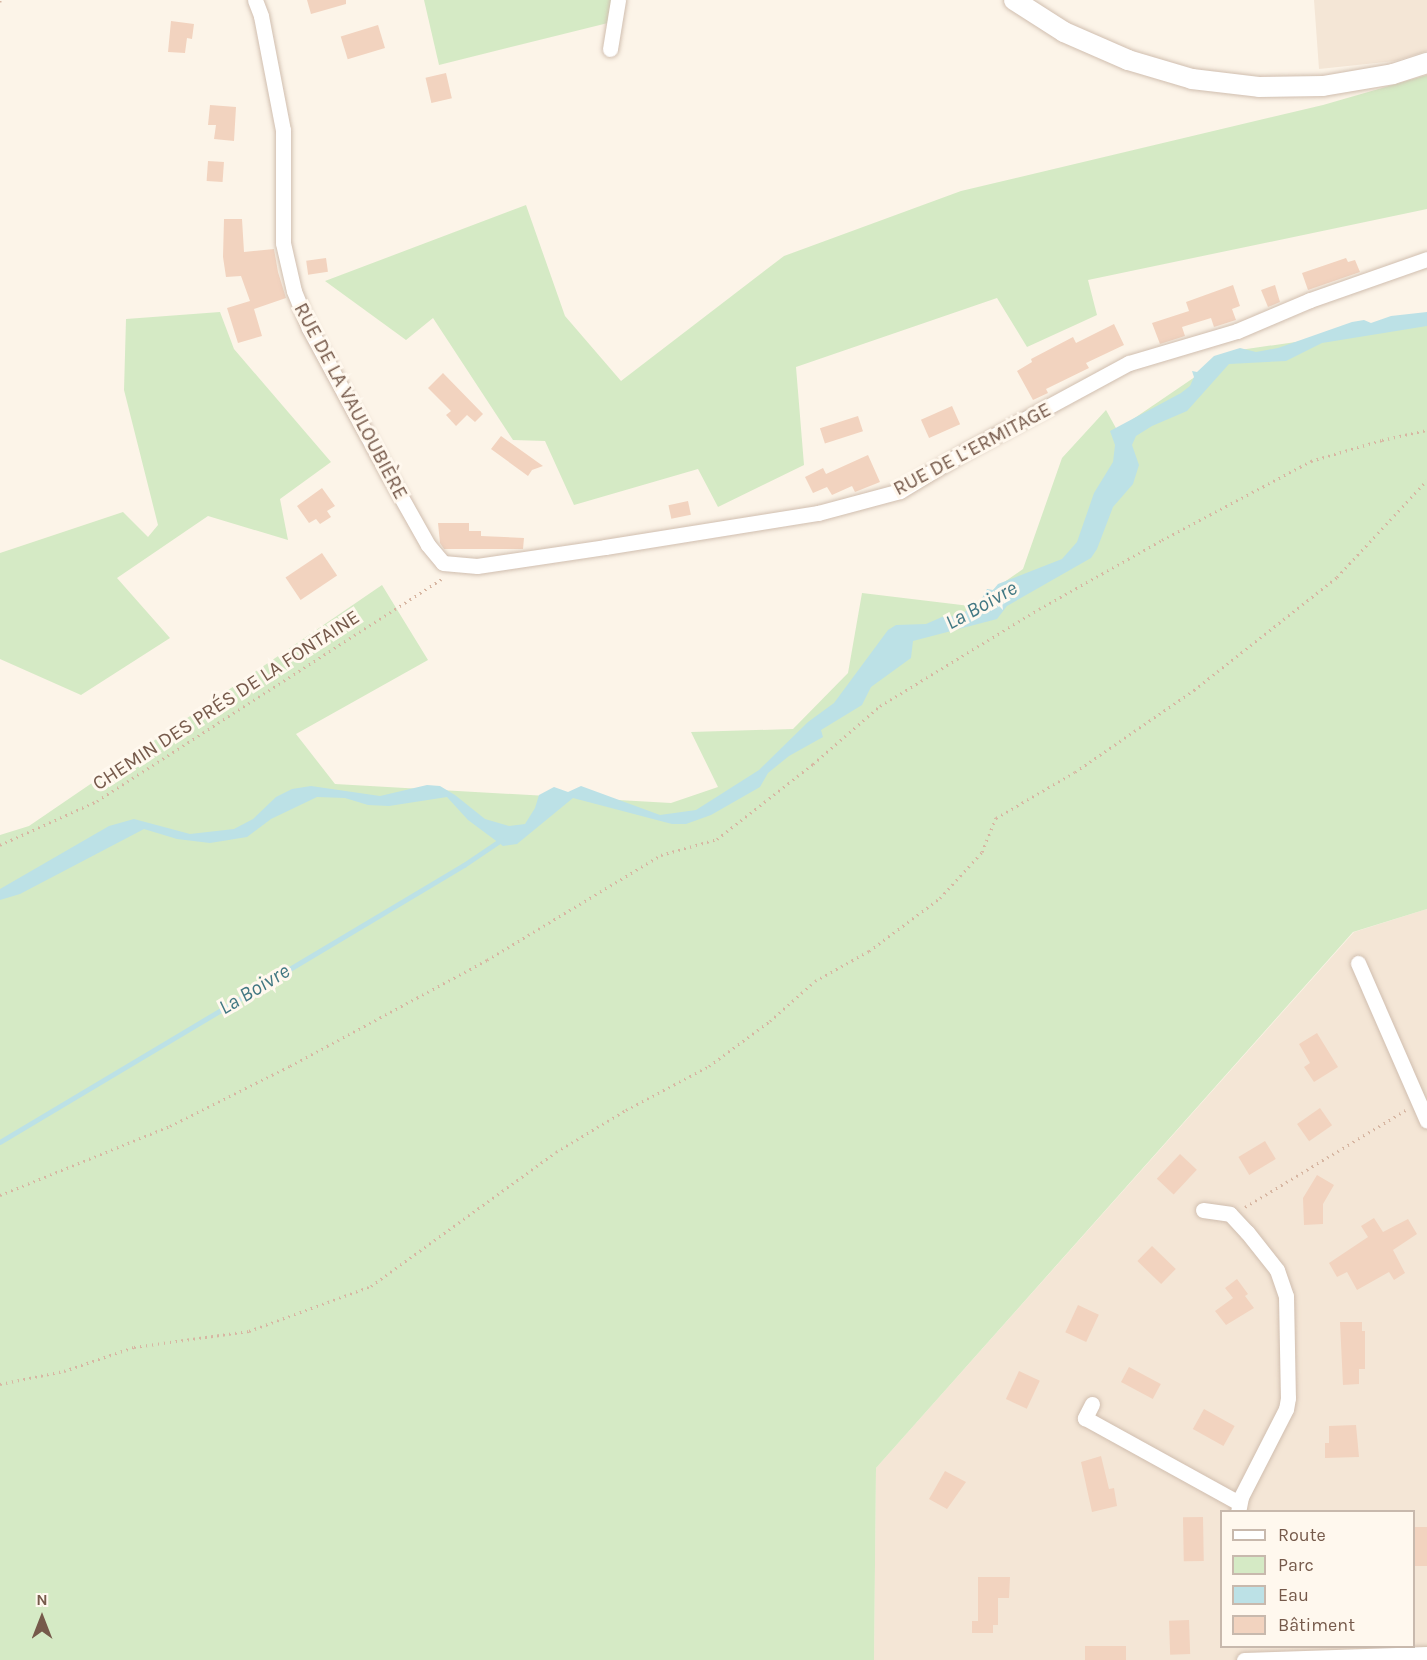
<!DOCTYPE html>
<html>
<head>
<meta charset="utf-8">
<style>
  body { margin:0 }
  #map { position:relative; width:1427px; height:1660px; overflow:hidden; background:#fcf4e8; font-family:Karla,sans-serif }
  div>[style] { position:absolute }
  [style*='--x'] { left:calc(var(--x)*1px); top:calc(var(--y)*1px); width:calc(var(--w)*1px); rotate:calc(var(--a)*1deg) }
  .residential>* { inset:0; background:#f4e6d6 }
  .green>* { inset:0; background:#d5eac5 }
  .water>* { inset:0; background:#bce1e6 }
  .stream>* { height:4.5px; margin:-2.25px; padding:0 2.25px; transform-origin:2.25px; border-radius:2.25px; background:#bce1e6 }
  .building>* { inset:0; background:#f2d3bf; transform-origin:0 0 }
  .path>* { height:3px; margin-top:-1.5px; transform-origin:0; background:repeating-linear-gradient(90deg,#d7b6a2 0 1.5px,transparent 0 6px) }
  .roads { filter:drop-shadow(0 0 2px #d0beaf) drop-shadow(0 0 2px #d0beaf) }
  .minor>* { height:15px; margin:-7.5px; padding:0 7.5px; transform-origin:7.5px; border-radius:7.5px; background:#fff }
  .tertiary>* { height:20px; margin:-10px; padding:0 10px; transform-origin:10px; border-radius:10px; background:#fff }
  span { translate:-50% -50%; white-space:nowrap; text-align:center; line-height:1.15; -webkit-text-stroke:6px #fff8ee; paint-order:stroke }
  .street-label { font-size:20px; color:#765a4b }
  .water-label { font-size:21px; color:#427883; font-style:italic }
  .legend { position:absolute; left:1220px; top:1510px; width:195px; height:138px; box-sizing:border-box; background:#fff8ee; border:2px solid #c8b9ad; margin:0; padding:8px 10px; list-style:none; font-size:18px; color:#765a4b }
  .legend li { display:flex; align-items:center; gap:12px; height:30px }
  .legend b { width:30px; border:2px solid #c8b9ad }
  .north { position:absolute; left:12px; top:1588px; width:60px; height:60px; -webkit-text-stroke:4px #fff8ee; paint-order:stroke; rotate:0deg; font-size:16px; font-weight:700; line-height:24px; text-align:center; color:#765a4b }
  .north::after { content:''; display:block; margin:auto; width:21px; height:27px; background:#765a4b; clip-path:polygon(50% 0,100% 100%,50% 72%,0 100%) }
</style>
</head>
<body>
<div id="map">
  <div class="residential">
    <i style="clip-path:polygon(1314px 0,1427px 0,1427px 51px,1395px 61px,1319px 69px)"></i>
    <i style="clip-path:polygon(evenodd,1427px 909px,1427px 1660px,874px 1660px,876px 1468px,1354px 932px,1427px 909px,1222px 1512px,1414px 1512px,1414px 1646px,1222px 1646px,1222px 1512px)"></i>
  </div>
  <div class="green">
    <i style="clip-path:polygon(424px 0,624px 0,620px 20px,439px 65px)"></i>
    <i style="clip-path:polygon(1427px 75px,1427px 209px,1088px 280px,1097px 315px,1027px 347px,997px 298px,796px 367px,804px 465px,718px 507px,698px 469px,574px 505px,545px 441px,513px 440px,433px 318px,406px 340px,325px 281px,526px 205px,565px 316px,621px 381px,784px 256px,961px 191px,1323px 105px)"></i>
    <i style="clip-path:polygon(220px 312px,234px 349px,331px 462px,280px 499px,288px 540px,208px 516px,117px 578px,170px 638px,81px 695px,0 659px,0 553px,123px 512px,148px 537px,158px 525px,124px 390px,126px 319px)"></i>
    <i style="clip-path:polygon(1427px 323px,1427px 909px,1353px 932px,876px 1468px,874px 1660px,0 1660px,0 835px,29px 826px,382px 585px,428px 660px,296px 734px,335px 784px,671px 803px,718px 787px,691px 732px,793px 729px,848px 673px,862px 593px,970px 606px,1023px 569px,1062px 458px,1106px 410px,1117px 430px,1233px 351px)"></i>
  </div>
  <div class="water">
    <i style="clip-path:polygon(1427px 312px,1427px 326px,1322px 343px,1286px 361px,1229px 364px,1187px 411px,1152px 426px,1136px 436px,1132px 445px,1139px 465px,1133px 484px,1113px 507px,1097px 549px,1091px 558px,1007px 606px,997px 619px,913px 641px,911px 658px,871px 687px,862px 705px,821px 730px,823px 737px,789px 756px,768px 773px,760px 787px,711px 815px,686px 824px,672px 824px,573px 798px,517px 844px,503px 846px,468px 820px,447px 797px,389px 806px,368px 805px,345px 798px,317px 797px,271px 819px,247px 837px,210px 843px,177px 839px,144px 829px,20px 894px,0 900px,0 889px,109px 826px,134px 819px,190px 834px,234px 829px,253px 819px,276px 797px,292px 789px,311px 786px,380px 796px,427px 785px,440px 786px,455px 795px,485px 819px,509px 826px,525px 824px,535px 808px,539px 795px,554px 787px,568px 792px,581px 786px,660px 815px,696px 810px,759px 770px,808px 722px,834px 703px,888px 630px,896px 625px,926px 624px,942px 617px,958px 616px,980px 602px,987px 589px,993px 590px,998px 584px,1062px 559px,1077px 542px,1094px 493px,1113px 462px,1115px 445px,1110px 431px,1181px 393px,1190px 386px,1194px 377px,1192px 371px,1197px 372px,1214px 356px,1240px 348px,1256px 352px,1278px 348px,1352px 322px,1364px 320px,1371px 323px,1391px 316px)"></i>
  </div>
  <div class="stream">
    <i style="--x:0;--y:1142;--w:540;--a:-30.84"></i>
    <i style="--x:464;--y:865;--w:45;--a:-34"></i>
  </div>
  <div class="building">
    <i style="clip-path:polygon(307px 0,346px 0,346px 4px,311px 14px)"></i>
    <i style="clip-path:polygon(171px 21px,194px 24px,192px 39px,187px 38px,185px 53px,168px 52px)"></i>
    <i style="left:378px;top:25px;width:24px;height:39px;rotate:73deg"></i>
    <i style="left:446px;top:73px;width:26px;height:21px;rotate:77deg"></i>
    <i style="clip-path:polygon(210px 105px,236px 107px,234px 141px,214px 139px,216px 125px,208px 125px)"></i>
    <i style="left:208px;top:161px;width:16px;height:20px;rotate:4deg"></i>
    <i style="clip-path:polygon(224px 219px,242px 219px,244px 252px,274px 249px,278px 272px,286px 298px,254px 309px,262px 336px,238px 343px,227px 308px,250px 301px,241px 276px,226px 277px,223px 257px)"></i>
    <i style="left:326px;top:258px;width:14px;height:20px;rotate:82deg"></i>
    <i style="clip-path:polygon(1346px 258px,1348px 262px,1355px 260px,1360px 272px,1308px 290px,1302px 273px)"></i>
    <i style="clip-path:polygon(1233px 285px,1240px 306px,1232px 309px,1236px 320px,1214px 327px,1211px 318px,1182px 327px,1185px 336px,1160px 344px,1152px 323px,1189px 311px,1186px 302px)"></i>
    <i style="clip-path:polygon(1275px 285px,1280px 302px,1268px 307px,1261px 290px)"></i>
    <i style="clip-path:polygon(1114px 324px,1124px 345px,1086px 363px,1089px 368px,1046px 389px,1048px 393px,1033px 400px,1017px 371px,1032px 362px,1031px 359px,1073px 337px,1076px 343px)"></i>
    <i style="clip-path:polygon(443px 373px,483px 414px,475px 422px,467px 415px,456px 426px,446px 415px,451px 411px,428px 388px)"></i>
    <i style="left:952px;top:406px;width:20px;height:34px;rotate:66deg"></i>
    <i style="left:858px;top:416px;width:16px;height:40px;rotate:72deg"></i>
    <i style="clip-path:polygon(501px 436px,543px 466px,532px 470px,528px 476px,491px 449px)"></i>
    <i style="clip-path:polygon(868px 455px,880px 482px,855px 492px,852px 486px,832px 495px,827px 487px,813px 493px,805px 477px,823px 468px,826px 474px)"></i>
    <i style="clip-path:polygon(322px 488px,335px 506px,327px 511px,331px 517px,320px 524px,316px 519px,309px 523px,297px 506px)"></i>
    <i style="left:688px;top:501px;width:14px;height:20px;rotate:78deg"></i>
    <i style="clip-path:polygon(438px 523px,469px 523px,469px 531px,481px 531px,481px 536px,524px 538px,523px 549px,444px 549px,440px 543px)"></i>
    <i style="left:322px;top:553px;width:27px;height:44px;rotate:56deg"></i>
    <i style="clip-path:polygon(1317px 1033px,1338px 1067px,1314px 1082px,1304px 1067px,1310px 1063px,1299px 1044px)"></i>
    <i style="left:1320px;top:1108px;width:21px;height:28px;rotate:55deg"></i>
    <i style="left:1265px;top:1141px;width:21px;height:31px;rotate:59deg"></i>
    <i style="left:1180px;top:1154px;width:23px;height:34px;rotate:43deg"></i>
    <i style="clip-path:polygon(1317px 1175px,1334px 1185px,1323px 1204px,1323px 1224px,1304px 1225px,1303px 1198px)"></i>
    <i style="clip-path:polygon(1374px 1218px,1383px 1232px,1408px 1219px,1417px 1234px,1393px 1250px,1405px 1273px,1394px 1280px,1389px 1272px,1357px 1290px,1347px 1272px,1337px 1277px,1329px 1263px,1368px 1237px,1361px 1226px)"></i>
    <i style="left:1152px;top:1246px;width:33px;height:21px;rotate:44deg"></i>
    <i style="clip-path:polygon(1237px 1279px,1248px 1294px,1245px 1296px,1254px 1308px,1226px 1325px,1215px 1311px,1233px 1298px,1225px 1288px)"></i>
    <i style="left:1078px;top:1305px;width:23px;height:30px;rotate:25deg"></i>
    <i style="clip-path:polygon(1340px 1322px,1362px 1322px,1362px 1331px,1365px 1331px,1365px 1369px,1359px 1369px,1359px 1384px,1343px 1385px)"></i>
    <i style="left:1129px;top:1367px;width:36px;height:17px;rotate:28deg"></i>
    <i style="left:1019px;top:1371px;width:23px;height:31px;rotate:25deg"></i>
    <i style="left:1204px;top:1409px;width:35px;height:23px;rotate:29deg"></i>
    <i style="clip-path:polygon(1356px 1425px,1359px 1457px,1325px 1458px,1325px 1443px,1329px 1443px,1329px 1426px)"></i>
    <i style="clip-path:polygon(1101px 1456px,1109px 1489px,1114px 1488px,1117px 1506px,1092px 1512px,1081px 1462px)"></i>
    <i style="clip-path:polygon(945px 1471px,966px 1482px,947px 1509px,929px 1499px)"></i>
    <i style="left:1203px;top:1517px;width:44px;height:20px;rotate:89deg"></i>
    <i style="left:1427px;top:1527px;width:39px;height:14px;rotate:90deg"></i>
    <i style="clip-path:polygon(978px 1577px,1010px 1577px,1009px 1598px,998px 1598px,998px 1625px,993px 1625px,993px 1633px,972px 1633px,972px 1621px,978px 1621px)"></i>
    <i style="left:1189px;top:1620px;width:34px;height:20px;rotate:88deg"></i>
    <i style="left:1126px;top:1646px;width:14px;height:41px;rotate:90deg"></i>
  </div>
  <div class="path">
    <i style="--x:0;--y:2;--w:2;--a:-90"></i>
    <i style="--x:0;--y:845;--w:107;--a:-24.4"></i>
    <i style="--x:97;--y:801;--w:410;--a:-32.8"></i>
    <i style="--x:0;--y:1195;--w:183;--a:-22.1"></i>
    <i style="--x:170;--y:1126;--w:134;--a:-26.6"></i>
    <i style="--x:290;--y:1066;--w:224;--a:-28.3"></i>
    <i style="--x:487;--y:960;--w:203;--a:-31.1"></i>
    <i style="--x:661;--y:855;--w:58;--a:-15.9"></i>
    <i style="--x:717;--y:839;--w:122;--a:-38"></i>
    <i style="--x:813;--y:764;--w:89;--a:-40.9"></i>
    <i style="--x:880;--y:706;--w:186;--a:-31.4"></i>
    <i style="--x:1039;--y:609;--w:141;--a:-29.3"></i>
    <i style="--x:1162;--y:540;--w:169;--a:-27.9"></i>
    <i style="--x:1311;--y:461;--w:74;--a:-16.5"></i>
    <i style="--x:1382;--y:440;--w:46;--a:-12.5"></i>
    <i style="--x:1245;--y:1207;--w:188;--a:-31.1"></i>
    <i style="--x:0;--y:1384;--w:65;--a:-11.5"></i>
    <i style="--x:64;--y:1371;--w:74;--a:-18.9"></i>
    <i style="--x:134;--y:1347;--w:116;--a:-7.9"></i>
    <i style="--x:249;--y:1331;--w:130;--a:-20.2"></i>
    <i style="--x:371;--y:1286;--w:228;--a:-35.9"></i>
    <i style="--x:556;--y:1152;--w:82;--a:-31"></i>
    <i style="--x:626;--y:1110;--w:94;--a:-27.9"></i>
    <i style="--x:709;--y:1066;--w:76;--a:-36.4"></i>
    <i style="--x:770;--y:1021;--w:60;--a:-41.6"></i>
    <i style="--x:815;--y:981;--w:62;--a:-29.1"></i>
    <i style="--x:869;--y:951;--w:89;--a:-36.7"></i>
    <i style="--x:940;--y:898;--w:62;--a:-47.6"></i>
    <i style="--x:982;--y:852;--w:37;--a:-68"></i>
    <i style="--x:996;--y:818;--w:91;--a:-30.2"></i>
    <i style="--x:1075;--y:772;--w:145;--a:-34.6"></i>
    <i style="--x:1194;--y:690;--w:182;--a:-38.3"></i>
    <i style="--x:1337;--y:577;--w:132;--a:-47.1"></i>
  </div>
  <div class="roads">
    <div class="minor">
      <i style="--x:255;--y:0;--w:17;--a:69"></i>
      <i style="--x:261;--y:16;--w:116;--a:79.1"></i>
      <i style="--x:283;--y:130;--w:113;--a:90"></i>
      <i style="--x:283;--y:243;--w:49;--a:77.1"></i>
      <i style="--x:294;--y:291;--w:40;--a:68"></i>
      <i style="--x:309;--y:328;--w:166;--a:61.6"></i>
      <i style="--x:388;--y:474;--w:81;--a:60.6"></i>
      <i style="--x:428;--y:545;--w:23;--a:50"></i>
      <i style="--x:443;--y:563;--w:34;--a:5"></i>
      <i style="--x:477;--y:566;--w:129;--a:-8.4"></i>
      <i style="--x:605;--y:547;--w:216;--a:-9.1"></i>
      <i style="--x:818;--y:513;--w:85;--a:-15"></i>
      <i style="--x:900;--y:491;--w:77;--a:-31.2"></i>
      <i style="--x:966;--y:451;--w:185;--a:-28.4"></i>
      <i style="--x:1129;--y:363;--w:113;--a:-16.5"></i>
      <i style="--x:1237;--y:331;--w:79;--a:-23"></i>
      <i style="--x:1310;--y:300;--w:124;--a:-19.3"></i>
      <i style="--x:610;--y:49;--w:50;--a:-80.7"></i>
      <i style="--x:1358;--y:963;--w:172;--a:66.4"></i>
      <i style="--x:1203;--y:1210;--w:27;--a:8"></i>
      <i style="--x:1230;--y:1214;--w:25;--a:47"></i>
      <i style="--x:1247;--y:1232;--w:48;--a:51.7"></i>
      <i style="--x:1277;--y:1270;--w:28;--a:71"></i>
      <i style="--x:1286;--y:1296;--w:102;--a:88.9"></i>
      <i style="--x:1288;--y:1398;--w:11;--a:100"></i>
      <i style="--x:1286;--y:1409;--w:99;--a:117.1"></i>
      <i style="--x:1241;--y:1497;--w:15;--a:101"></i>
      <i style="--x:1092;--y:1404;--w:16;--a:117"></i>
      <i style="--x:1085;--y:1418;--w:176;--a:28.9"></i>
      <i style="--x:1244;--y:1660;--w:183;--a:-1.9"></i>
    </div>
    <div class="tertiary">
      <i style="--x:1014;--y:0;--w:59;--a:32.6"></i>
      <i style="--x:1064;--y:32;--w:70;--a:23.6"></i>
      <i style="--x:1128;--y:60;--w:67;--a:16.5"></i>
      <i style="--x:1192;--y:79;--w:67;--a:6.8"></i>
      <i style="--x:1259;--y:87;--w:64;--a:-0.9"></i>
      <i style="--x:1323;--y:86;--w:71;--a:-9.7"></i>
      <i style="--x:1393;--y:74;--w:36;--a:-18"></i>
    </div>
  </div>
  <div class="street-label">
    <span style="left:351px;top:401px;rotate:62deg">RUE DE LA VAULOUBIÈRE</span>
    <span style="left:972px;top:449px;rotate:-28deg">RUE DE L’ERMITAGE</span>
    <span style="left:226px;top:700px;rotate:-33deg">CHEMIN DES PRÉS DE LA FONTAINE</span>
  </div>
  <div class="water-label">
    <span style="left:981px;top:605px;rotate:-29deg">La Boivre</span>
    <span style="left:254px;top:989px;rotate:-31deg">La Boivre</span>
  </div>
  <ul class="legend">
  <li><b style="height:8px;background:#fff"></b>Route</li>
  <li><b style="height:16px;background:#d5eac5"></b>Parc</li>
  <li><b style="height:16px;background:#bce1e6"></b>Eau</li>
  <li><b style="height:16px;background:#f2d3bf"></b>Bâtiment</li>
  </ul>
  <div class="north">N</div>
</div>
</body>
</html>
